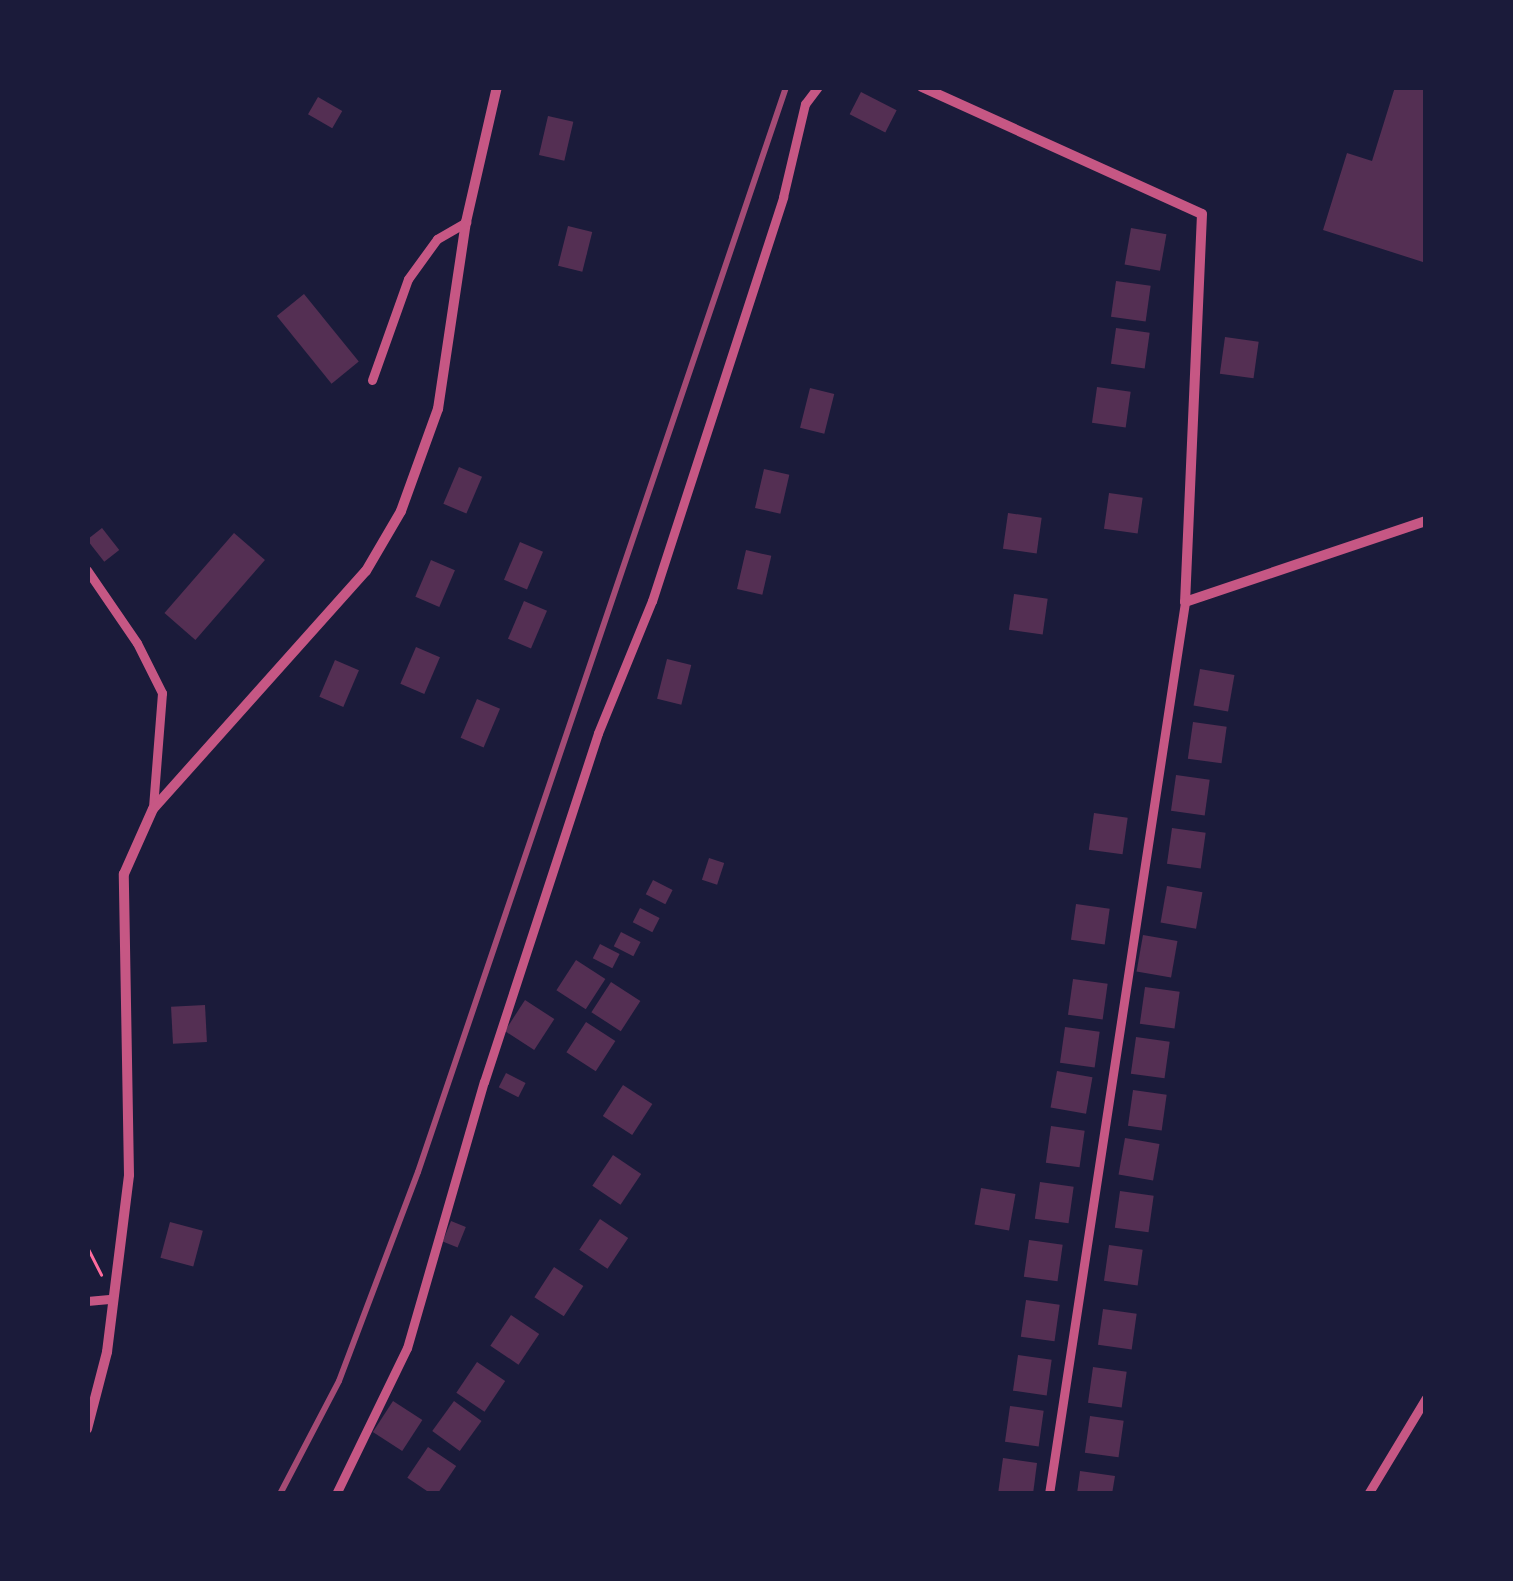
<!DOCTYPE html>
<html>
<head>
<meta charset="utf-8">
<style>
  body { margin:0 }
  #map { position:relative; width:1513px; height:1581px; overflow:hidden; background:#1b1b3a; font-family:"Times New Roman",serif }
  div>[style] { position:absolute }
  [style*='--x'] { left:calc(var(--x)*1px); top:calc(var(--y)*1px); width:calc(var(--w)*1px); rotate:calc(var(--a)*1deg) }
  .building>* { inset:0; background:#542f53; transform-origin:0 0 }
  .path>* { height:3px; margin:-1.5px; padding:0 1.5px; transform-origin:1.5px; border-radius:1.5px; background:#ff6b9d }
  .minor>* { height:9px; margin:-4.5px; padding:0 4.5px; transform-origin:4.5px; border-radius:4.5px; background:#c65784 }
  .tertiary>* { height:10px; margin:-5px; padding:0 5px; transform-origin:5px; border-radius:5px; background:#c65784 }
  .rail>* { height:6px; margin:-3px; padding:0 3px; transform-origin:3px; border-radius:3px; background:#a44b75 }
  span { translate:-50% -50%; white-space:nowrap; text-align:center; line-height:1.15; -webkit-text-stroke:10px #1b1b3a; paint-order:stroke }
  .frame { position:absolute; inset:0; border:90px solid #1b1b3a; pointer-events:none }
</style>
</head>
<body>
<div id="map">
  <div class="building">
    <i style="clip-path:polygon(1395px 87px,1426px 87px,1426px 263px,1323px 230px,1347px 153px,1372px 161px)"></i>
    <i style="left:861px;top:92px;width:40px;height:25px;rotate:27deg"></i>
    <i style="left:318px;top:97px;width:28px;height:20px;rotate:30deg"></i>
    <i style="left:548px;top:116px;width:26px;height:40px;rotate:13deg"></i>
    <i style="left:568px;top:226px;width:25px;height:41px;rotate:14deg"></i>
    <i style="left:1131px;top:228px;width:36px;height:37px;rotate:10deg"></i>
    <i style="left:1116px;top:281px;width:35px;height:36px;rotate:8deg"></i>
    <i style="left:304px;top:294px;width:87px;height:35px;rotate:51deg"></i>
    <i style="left:1116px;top:328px;width:34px;height:36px;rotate:8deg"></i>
    <i style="left:1225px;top:337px;width:34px;height:37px;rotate:8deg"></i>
    <i style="left:1097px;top:387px;width:34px;height:36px;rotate:8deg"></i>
    <i style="left:810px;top:388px;width:25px;height:41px;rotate:14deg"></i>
    <i style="left:459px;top:467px;width:25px;height:40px;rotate:23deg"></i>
    <i style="left:764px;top:469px;width:26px;height:40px;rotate:13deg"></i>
    <i style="left:1109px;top:493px;width:34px;height:36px;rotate:8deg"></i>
    <i style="left:1008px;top:513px;width:34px;height:36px;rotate:8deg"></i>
    <i style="left:102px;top:528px;width:28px;height:19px;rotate:52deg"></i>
    <i style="left:234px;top:533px;width:41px;height:106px;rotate:41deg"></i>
    <i style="left:520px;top:542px;width:25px;height:41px;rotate:23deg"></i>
    <i style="left:746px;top:550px;width:26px;height:40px;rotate:13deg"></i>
    <i style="left:431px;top:560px;width:26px;height:40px;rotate:23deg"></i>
    <i style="left:1014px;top:594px;width:34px;height:36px;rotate:8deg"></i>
    <i style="left:524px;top:601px;width:25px;height:41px;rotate:23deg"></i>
    <i style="left:416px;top:647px;width:26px;height:40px;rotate:23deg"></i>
    <i style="left:667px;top:659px;width:25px;height:41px;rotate:14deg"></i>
    <i style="left:335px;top:660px;width:26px;height:40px;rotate:23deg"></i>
    <i style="left:1200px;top:669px;width:35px;height:37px;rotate:10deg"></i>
    <i style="left:477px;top:699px;width:25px;height:42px;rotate:23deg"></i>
    <i style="left:1193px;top:722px;width:34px;height:37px;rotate:8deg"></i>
    <i style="left:1176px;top:775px;width:34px;height:36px;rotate:8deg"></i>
    <i style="left:1094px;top:813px;width:34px;height:37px;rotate:8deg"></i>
    <i style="left:1172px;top:828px;width:34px;height:36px;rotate:8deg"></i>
    <i style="left:709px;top:858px;width:16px;height:23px;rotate:18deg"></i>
    <i style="left:653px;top:880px;width:22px;height:16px;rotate:27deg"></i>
    <i style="left:1167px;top:886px;width:36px;height:37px;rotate:10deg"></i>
    <i style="left:1076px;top:904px;width:34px;height:36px;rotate:8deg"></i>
    <i style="left:640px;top:908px;width:22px;height:16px;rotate:27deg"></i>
    <i style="left:621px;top:932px;width:22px;height:16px;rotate:27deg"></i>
    <i style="left:1143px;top:935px;width:35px;height:37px;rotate:10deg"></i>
    <i style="left:600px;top:944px;width:22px;height:16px;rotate:27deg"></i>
    <i style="left:576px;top:960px;width:35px;height:36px;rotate:33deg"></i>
    <i style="left:1073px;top:979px;width:35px;height:36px;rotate:8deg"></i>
    <i style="left:611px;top:982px;width:35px;height:36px;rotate:33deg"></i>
    <i style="left:1145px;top:987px;width:35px;height:37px;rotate:8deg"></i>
    <i style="left:525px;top:1000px;width:35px;height:37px;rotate:33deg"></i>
    <i style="left:205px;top:1005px;width:37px;height:34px;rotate:87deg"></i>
    <i style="left:586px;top:1022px;width:35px;height:36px;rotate:33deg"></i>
    <i style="left:1065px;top:1027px;width:35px;height:36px;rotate:8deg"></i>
    <i style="left:1136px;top:1037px;width:34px;height:37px;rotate:8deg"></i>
    <i style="left:1057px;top:1071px;width:36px;height:37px;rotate:10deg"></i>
    <i style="left:506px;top:1073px;width:22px;height:16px;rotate:27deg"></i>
    <i style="left:623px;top:1085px;width:35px;height:37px;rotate:33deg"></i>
    <i style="left:1133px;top:1090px;width:34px;height:36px;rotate:8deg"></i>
    <i style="left:1051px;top:1126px;width:34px;height:37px;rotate:8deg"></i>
    <i style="left:1125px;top:1138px;width:35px;height:37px;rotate:10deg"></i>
    <i style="left:613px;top:1155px;width:34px;height:37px;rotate:34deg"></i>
    <i style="left:1040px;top:1182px;width:34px;height:37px;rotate:8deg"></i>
    <i style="left:981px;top:1188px;width:35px;height:37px;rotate:10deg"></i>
    <i style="left:1120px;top:1191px;width:34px;height:37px;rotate:8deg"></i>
    <i style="left:600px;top:1219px;width:34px;height:37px;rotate:34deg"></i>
    <i style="left:451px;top:1221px;width:16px;height:22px;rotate:22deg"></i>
    <i style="left:170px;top:1222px;width:34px;height:37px;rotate:15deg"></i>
    <i style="left:1029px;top:1240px;width:34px;height:37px;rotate:8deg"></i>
    <i style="left:1109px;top:1245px;width:34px;height:36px;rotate:8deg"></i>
    <i style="left:554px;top:1267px;width:35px;height:36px;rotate:33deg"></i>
    <i style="left:1026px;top:1300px;width:34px;height:37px;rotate:8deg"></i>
    <i style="left:1103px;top:1309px;width:34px;height:36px;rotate:8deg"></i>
    <i style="left:511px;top:1315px;width:34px;height:37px;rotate:34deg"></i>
    <i style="left:1018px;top:1355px;width:34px;height:36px;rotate:8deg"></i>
    <i style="left:477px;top:1362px;width:34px;height:37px;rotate:34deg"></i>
    <i style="left:1093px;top:1367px;width:34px;height:36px;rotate:8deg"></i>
    <i style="left:393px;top:1401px;width:35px;height:37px;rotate:33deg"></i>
    <i style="left:454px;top:1401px;width:34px;height:37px;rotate:36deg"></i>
    <i style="left:1010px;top:1406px;width:34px;height:36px;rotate:8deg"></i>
    <i style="left:1090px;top:1416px;width:34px;height:37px;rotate:8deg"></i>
    <i style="left:428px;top:1447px;width:34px;height:37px;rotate:34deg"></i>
    <i style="clip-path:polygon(1003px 1458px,1037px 1463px,1033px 1494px,998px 1494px)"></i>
    <i style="clip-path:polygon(1080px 1471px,1115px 1476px,1112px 1494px,1077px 1494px)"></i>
  </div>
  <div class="path">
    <i style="--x:87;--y:1247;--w:31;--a:63"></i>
  </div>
  <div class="minor">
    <i style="--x:372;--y:380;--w:107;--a:-70.4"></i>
    <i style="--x:408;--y:279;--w:49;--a:-54.1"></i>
    <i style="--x:437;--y:239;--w:34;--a:-30"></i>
    <i style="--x:87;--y:570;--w:88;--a:55.6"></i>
    <i style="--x:137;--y:643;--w:56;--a:63.4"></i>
    <i style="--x:162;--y:693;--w:114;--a:94.5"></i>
    <i style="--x:87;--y:1301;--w:25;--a:-5"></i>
    <i style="--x:336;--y:1494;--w:162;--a:-64.1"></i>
    <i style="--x:407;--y:1348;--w:277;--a:-73.9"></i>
    <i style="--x:484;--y:1082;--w:367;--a:-71.9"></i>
    <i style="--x:598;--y:733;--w:143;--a:-67.8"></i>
    <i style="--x:652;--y:601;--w:425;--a:-72"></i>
    <i style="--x:783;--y:197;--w:96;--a:-76.7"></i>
    <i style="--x:805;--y:104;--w:21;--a:-53"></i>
    <i style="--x:1049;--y:1494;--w:902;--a:-81.33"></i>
    <i style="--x:1368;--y:1494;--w:112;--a:-58.9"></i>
  </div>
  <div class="tertiary">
    <i style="--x:922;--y:87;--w:307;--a:24.4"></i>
    <i style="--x:1202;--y:214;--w:388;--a:92.5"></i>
    <i style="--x:1185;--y:602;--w:254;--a:-18.6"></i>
    <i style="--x:87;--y:1429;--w:80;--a:-75.4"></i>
    <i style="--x:107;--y:1352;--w:178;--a:-82.9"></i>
    <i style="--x:129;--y:1175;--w:301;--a:-91"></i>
    <i style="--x:124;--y:874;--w:71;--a:-66"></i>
    <i style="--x:153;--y:809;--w:319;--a:-48.2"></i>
    <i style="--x:366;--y:571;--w:69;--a:-59.7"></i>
    <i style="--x:401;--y:511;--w:109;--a:-70.1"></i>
    <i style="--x:438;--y:409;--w:189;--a:-81.5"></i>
    <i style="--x:466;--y:222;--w:139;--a:-77.1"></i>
  </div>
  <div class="rail">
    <i style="--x:280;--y:1494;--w:127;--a:-62.4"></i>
    <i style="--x:339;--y:1381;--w:223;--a:-69.3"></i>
    <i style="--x:418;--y:1172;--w:1146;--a:-71.26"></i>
  </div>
  <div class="frame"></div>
</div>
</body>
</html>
